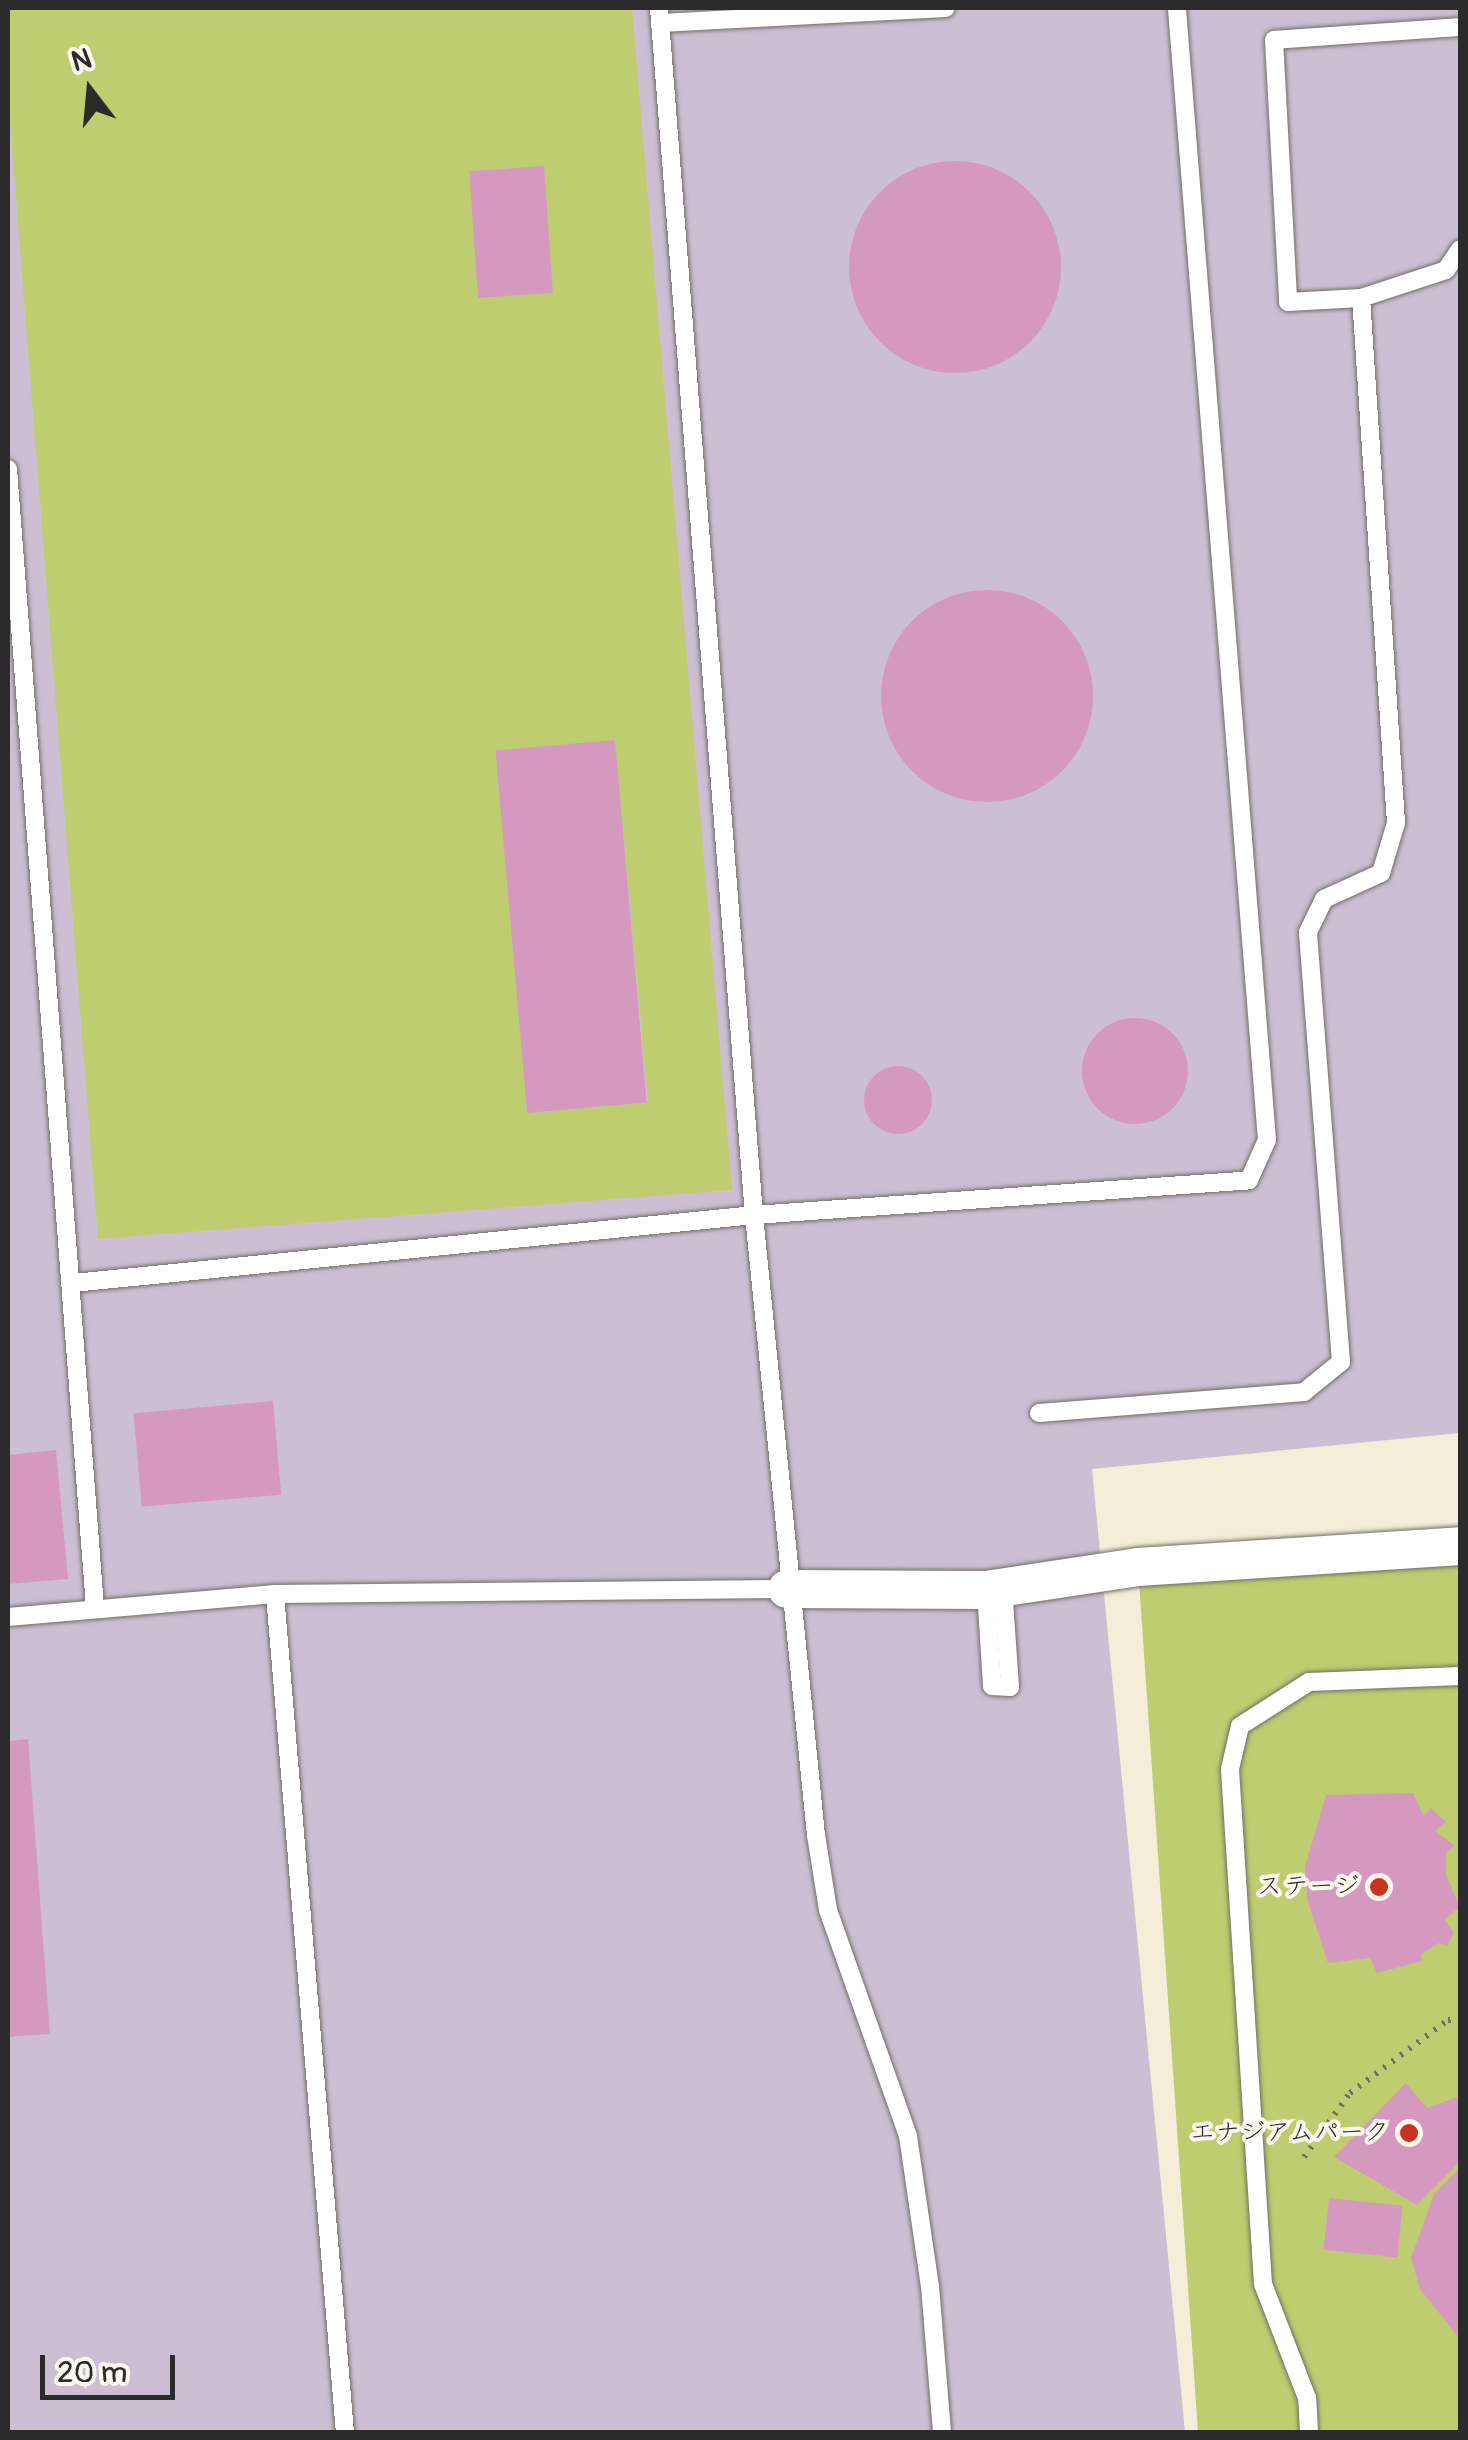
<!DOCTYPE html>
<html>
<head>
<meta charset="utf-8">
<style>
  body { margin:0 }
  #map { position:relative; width:1468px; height:2440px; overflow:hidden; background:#f4edd7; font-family:Pangolin,"Klee One",sans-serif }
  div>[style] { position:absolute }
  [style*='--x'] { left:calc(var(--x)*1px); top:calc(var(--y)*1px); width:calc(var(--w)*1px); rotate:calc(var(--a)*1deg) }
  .industrial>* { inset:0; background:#ccbfd4 }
  .green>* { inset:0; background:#becd6f }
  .building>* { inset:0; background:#d599c0; transform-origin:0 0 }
  .round { border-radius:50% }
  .path>* { height:6px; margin-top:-3px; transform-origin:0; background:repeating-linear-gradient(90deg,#716f67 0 2.5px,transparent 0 10.5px) }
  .roads { filter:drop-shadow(0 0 2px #716f67) drop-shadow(0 0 2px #716f67) }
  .service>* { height:18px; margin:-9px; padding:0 9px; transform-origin:9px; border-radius:9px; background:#fff }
  .minor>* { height:38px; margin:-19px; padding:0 19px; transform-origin:19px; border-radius:19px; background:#fff }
  .dots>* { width:28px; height:28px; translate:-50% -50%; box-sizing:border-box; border:5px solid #fbf7ec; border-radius:50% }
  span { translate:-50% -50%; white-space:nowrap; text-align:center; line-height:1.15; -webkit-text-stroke:8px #fbf7ec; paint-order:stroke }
  .poi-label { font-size:25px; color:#2b2b2b }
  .right { translate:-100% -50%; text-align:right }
  .frame { position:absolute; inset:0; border:10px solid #2b2b2b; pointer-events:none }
  .north { position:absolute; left:40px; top:40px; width:100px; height:100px; -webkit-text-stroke:8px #fbf7ec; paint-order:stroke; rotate:344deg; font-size:28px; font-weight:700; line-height:40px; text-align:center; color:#2b2b2b }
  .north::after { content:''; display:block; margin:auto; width:35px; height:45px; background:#2b2b2b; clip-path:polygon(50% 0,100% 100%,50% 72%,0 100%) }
  .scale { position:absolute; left:40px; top:2355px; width:135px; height:45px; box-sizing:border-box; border:5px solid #2b2b2b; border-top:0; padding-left:12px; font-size:30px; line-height:35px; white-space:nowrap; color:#2b2b2b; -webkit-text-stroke:8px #fbf7ec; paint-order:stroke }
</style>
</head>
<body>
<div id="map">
  <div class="industrial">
    <i style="clip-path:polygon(8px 8px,1460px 8px,1460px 1433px,1092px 1469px,1185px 2432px,8px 2432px)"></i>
  </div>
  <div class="green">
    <i style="clip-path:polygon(evenodd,8px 8px,632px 8px,732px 1190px,98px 1239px,8px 96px,8px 8px,544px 166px,552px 292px,478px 298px,470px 171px,544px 166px,8px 8px,615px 741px,648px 1102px,530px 1113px,496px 751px,615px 741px)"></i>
    <i style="clip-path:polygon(1460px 1538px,1460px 2432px,1198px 2432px,1138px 1567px)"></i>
  </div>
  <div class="building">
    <i class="round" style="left:849px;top:161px;width:212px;height:212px"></i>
    <i style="left:544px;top:166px;width:127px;height:75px;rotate:86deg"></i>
    <i class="round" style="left:881px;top:590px;width:212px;height:212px"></i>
    <i style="left:615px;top:740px;width:364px;height:120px;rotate:85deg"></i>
    <i class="round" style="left:1082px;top:1018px;width:106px;height:106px"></i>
    <i class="round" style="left:864px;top:1066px;width:68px;height:68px"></i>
    <i style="left:273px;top:1401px;width:94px;height:140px;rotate:85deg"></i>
    <i style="clip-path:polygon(56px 1450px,68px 1579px,8px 1584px,8px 1455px)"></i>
    <i style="clip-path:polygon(28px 1739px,50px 2034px,8px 2037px,8px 1741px)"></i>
    <i style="clip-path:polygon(1413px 1793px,1424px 1816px,1431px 1808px,1446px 1822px,1435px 1831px,1455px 1846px,1446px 1852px,1446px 1875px,1460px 1907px,1444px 1920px,1454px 1932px,1447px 1946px,1439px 1943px,1421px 1954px,1422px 1961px,1377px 1973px,1370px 1958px,1328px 1963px,1307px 1899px,1305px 1867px,1326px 1795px)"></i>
    <i style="clip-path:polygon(1406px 2083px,1427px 2108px,1460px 2096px,1460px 2161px,1417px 2205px,1334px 2157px)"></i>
    <i style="clip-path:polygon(1460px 2168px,1460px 2339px,1420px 2289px,1411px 2258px,1434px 2194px)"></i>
    <i style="left:1329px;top:2198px;width:74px;height:52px;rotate:6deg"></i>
  </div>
  <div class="path">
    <i style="--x:1304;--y:2157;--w:79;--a:-54.3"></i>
    <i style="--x:1350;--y:2093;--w:122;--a:-36.7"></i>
    <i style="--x:1448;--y:2020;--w:12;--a:-5"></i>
  </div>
  <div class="roads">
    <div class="service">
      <i style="--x:659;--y:8;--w:1211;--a:85.5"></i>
      <i style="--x:754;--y:1215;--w:623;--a:84.29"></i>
      <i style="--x:816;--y:1835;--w:76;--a:80.9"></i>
      <i style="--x:828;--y:1910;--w:240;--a:70.5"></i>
      <i style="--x:908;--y:2136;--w:152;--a:81.7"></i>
      <i style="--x:930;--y:2286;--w:146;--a:85.3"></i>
      <i style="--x:660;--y:23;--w:286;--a:-3"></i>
      <i style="--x:1460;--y:27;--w:186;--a:176"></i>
      <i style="--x:1274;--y:40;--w:262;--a:86.9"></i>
      <i style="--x:1288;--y:302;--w:73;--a:-3.1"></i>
      <i style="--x:1361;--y:298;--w:89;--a:-18.2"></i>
      <i style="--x:1446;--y:270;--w:25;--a:-56"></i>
      <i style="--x:8;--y:469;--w:1142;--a:85.63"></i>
      <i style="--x:73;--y:1283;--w:684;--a:-5.7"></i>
      <i style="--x:754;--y:1215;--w:496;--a:-4"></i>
      <i style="--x:1249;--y:1180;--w:44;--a:-65.8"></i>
      <i style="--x:1267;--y:1140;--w:1136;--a:-94.55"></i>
      <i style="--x:1039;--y:1413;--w:266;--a:-4.5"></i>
      <i style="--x:1304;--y:1392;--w:48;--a:-39"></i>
      <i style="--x:1341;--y:1362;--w:431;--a:-94.4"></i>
      <i style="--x:1308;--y:932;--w:37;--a:-64"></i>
      <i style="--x:1324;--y:899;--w:63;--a:-24.5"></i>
      <i style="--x:1381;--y:873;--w:52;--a:-73.3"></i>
      <i style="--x:1396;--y:823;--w:526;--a:-93.81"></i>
      <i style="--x:986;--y:1590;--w:96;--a:86.4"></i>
      <i style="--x:992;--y:1686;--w:18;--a:3"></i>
      <i style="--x:1010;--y:1687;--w:99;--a:-94"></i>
      <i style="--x:275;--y:1594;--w:841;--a:85.23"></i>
      <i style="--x:8;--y:1617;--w:268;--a:-4.9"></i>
      <i style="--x:275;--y:1594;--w:512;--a:-0.56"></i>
      <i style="--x:1309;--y:2432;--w:34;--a:-93"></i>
      <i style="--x:1307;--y:2398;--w:122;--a:-111.1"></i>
      <i style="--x:1263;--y:2284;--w:516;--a:-93.67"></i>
      <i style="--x:1230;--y:1769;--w:44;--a:-76.9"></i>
      <i style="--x:1240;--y:1726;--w:82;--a:-32.5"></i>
      <i style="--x:1309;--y:1682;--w:151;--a:-2.3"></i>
    </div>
    <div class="minor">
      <i style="--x:787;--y:1589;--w:199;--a:0.3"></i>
      <i style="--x:986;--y:1590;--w:154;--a:-8.6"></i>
      <i style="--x:1138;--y:1567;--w:323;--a:-3.7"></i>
    </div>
  </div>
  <div class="dots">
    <i style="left:1379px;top:1887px;background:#c8321e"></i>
    <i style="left:1409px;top:2133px;background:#c8321e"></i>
  </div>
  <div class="poi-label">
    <span class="right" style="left:1359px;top:1887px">ステージ</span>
    <span class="right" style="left:1389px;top:2133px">エナジアムパーク</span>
  </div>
  <div class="frame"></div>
  <div class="north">N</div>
  <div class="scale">20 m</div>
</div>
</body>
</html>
